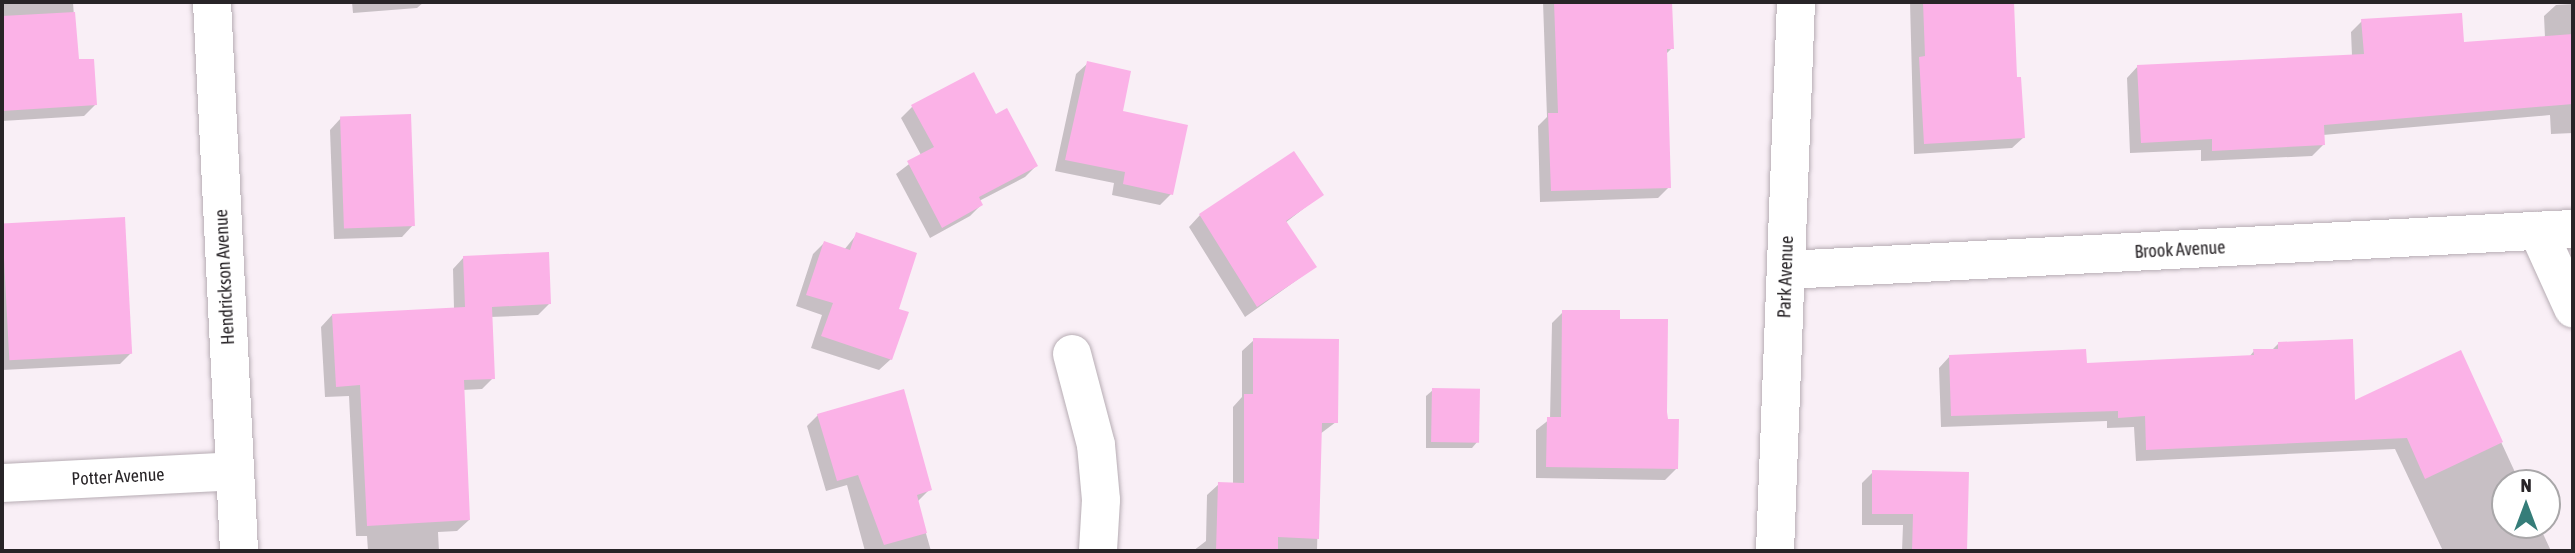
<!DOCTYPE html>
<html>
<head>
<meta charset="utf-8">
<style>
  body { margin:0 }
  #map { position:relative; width:2575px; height:553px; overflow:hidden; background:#f9eff6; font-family:"Asap Condensed",sans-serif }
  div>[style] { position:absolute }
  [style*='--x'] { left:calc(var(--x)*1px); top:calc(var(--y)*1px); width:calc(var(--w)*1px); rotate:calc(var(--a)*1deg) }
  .shadow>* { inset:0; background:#0003 }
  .building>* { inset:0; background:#fbb2e7; transform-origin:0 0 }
  .roads { filter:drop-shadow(0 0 2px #b7adb4) drop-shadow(0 0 2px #b7adb4) }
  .minor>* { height:38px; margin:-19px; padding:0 19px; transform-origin:19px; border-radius:19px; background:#fff }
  span { translate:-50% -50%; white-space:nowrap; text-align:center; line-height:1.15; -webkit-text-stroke:5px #fff; paint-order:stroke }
  .street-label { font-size:18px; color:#282427 }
  .frame { position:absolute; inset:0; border:4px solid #282427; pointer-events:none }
  .north { position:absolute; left:2491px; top:469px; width:70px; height:70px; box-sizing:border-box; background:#fff; border:2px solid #a9a7a9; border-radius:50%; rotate:0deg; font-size:19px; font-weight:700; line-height:28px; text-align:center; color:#282427 }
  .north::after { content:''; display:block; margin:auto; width:24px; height:32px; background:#357d79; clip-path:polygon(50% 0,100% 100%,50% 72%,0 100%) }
</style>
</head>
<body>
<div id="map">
  <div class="shadow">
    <i style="clip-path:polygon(2px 2px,73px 2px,77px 61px,95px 105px,84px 116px,2px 121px)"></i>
    <i style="clip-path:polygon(352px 2px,424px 2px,417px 8px,353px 13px)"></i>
    <i style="clip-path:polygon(1543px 2px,1670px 2px,1672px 48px,1665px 55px,1669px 187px,1658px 198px,1540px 202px,1538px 126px,1547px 117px)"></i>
    <i style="clip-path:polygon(1910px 2px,2012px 2px,2015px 79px,2024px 137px,2012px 148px,1914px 154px)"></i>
    <i style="clip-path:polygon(2573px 4px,2573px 133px,2551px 134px,2550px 115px,2323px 135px,2323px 145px,2312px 156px,2201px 161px,2201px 150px,2130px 153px,2127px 78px,2138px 66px,2352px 56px,2351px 32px,2362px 21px,2462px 44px,2545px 38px,2544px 16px,2556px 5px)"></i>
    <i style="clip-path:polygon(1088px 63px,1171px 194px,1160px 205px,1112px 195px,1114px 183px,1055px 171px,1076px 74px)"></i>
    <i style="clip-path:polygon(912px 107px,996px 116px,1036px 166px,1025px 177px,979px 201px,981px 205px,970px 216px,930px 238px,896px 174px,921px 155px,901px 118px)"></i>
    <i style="clip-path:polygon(341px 118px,413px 225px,402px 237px,334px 239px,330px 130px)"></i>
    <i style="clip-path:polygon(1321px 195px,1285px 223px,1315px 267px,1245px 317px,1189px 227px,1200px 215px)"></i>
    <i style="clip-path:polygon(124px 218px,131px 353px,120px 364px,2px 370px,2px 225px)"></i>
    <i style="clip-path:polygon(857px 234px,896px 310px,891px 359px,879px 370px,811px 348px,822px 315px,796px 306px,813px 254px,824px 243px,844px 250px)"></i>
    <i style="clip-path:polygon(464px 257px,549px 304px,538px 315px,490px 317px,493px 378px,482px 389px,462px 390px,469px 520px,457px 531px,438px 532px,439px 551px,368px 551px,367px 536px,356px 536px,349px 396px,325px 397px,321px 327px,332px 315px,454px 309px,453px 269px)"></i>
    <i style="clip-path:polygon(1563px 312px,1619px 321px,1666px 421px,1677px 468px,1665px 480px,1536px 478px,1536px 430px,1550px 419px,1552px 323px)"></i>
    <i style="clip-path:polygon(1254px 340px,1336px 422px,1320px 434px,1317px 551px,1193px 551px,1206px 541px,1207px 495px,1219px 484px,1233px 484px,1233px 407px,1242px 397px,1242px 351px)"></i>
    <i style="clip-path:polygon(2279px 343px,2353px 403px,2460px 353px,2520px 483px,2505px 483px,2505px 525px,2539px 525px,2551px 551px,2443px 551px,2395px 449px,2136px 461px,2134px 427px,2107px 428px,2107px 421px,1941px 427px,1939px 368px,1950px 356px,2085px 365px,2249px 357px,2254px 351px,2271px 351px)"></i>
    <i style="clip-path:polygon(1433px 390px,1478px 441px,1472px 448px,1426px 448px,1426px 396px)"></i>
    <i style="clip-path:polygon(818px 415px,930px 489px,917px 502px,931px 551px,865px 551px,847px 485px,826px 491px,807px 426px)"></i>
    <i style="clip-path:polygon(1873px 472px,1967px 473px,1966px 551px,1902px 551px,1903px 525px,1862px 525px,1862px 483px)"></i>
  </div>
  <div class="building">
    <i style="clip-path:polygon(1554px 2px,1672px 2px,1674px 49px,1667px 49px,1671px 188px,1551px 191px,1548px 113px,1558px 113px)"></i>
    <i style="clip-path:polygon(1923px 2px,2014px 2px,2017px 77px,2021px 77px,2025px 138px,1924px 144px,1919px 57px,1925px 56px)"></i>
    <i style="clip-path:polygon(75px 12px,79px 59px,94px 59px,97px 105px,2px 111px,2px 16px)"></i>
    <i style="clip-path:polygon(2462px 13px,2464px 42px,2573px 34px,2573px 104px,2324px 125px,2325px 145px,2212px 151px,2212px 139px,2141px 143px,2137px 65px,2364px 54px,2361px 19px)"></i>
    <i style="clip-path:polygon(1087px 61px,1131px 71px,1123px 111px,1188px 125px,1173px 195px,1123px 184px,1125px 172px,1065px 160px)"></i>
    <i style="clip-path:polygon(974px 72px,996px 114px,1007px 108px,1038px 166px,979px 197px,983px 205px,942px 228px,907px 161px,934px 147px,911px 105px)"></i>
    <i style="left:411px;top:114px;width:112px;height:71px;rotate:88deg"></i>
    <i style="clip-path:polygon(1294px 151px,1324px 195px,1286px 221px,1317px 267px,1257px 307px,1199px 214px)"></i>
    <i style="left:125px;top:217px;width:137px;height:123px;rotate:87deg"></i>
    <i style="clip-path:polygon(856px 232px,917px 253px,899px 309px,909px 312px,892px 360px,821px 336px,833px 303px,806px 295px,824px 241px,850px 250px)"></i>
    <i style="clip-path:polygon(549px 252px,551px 304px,492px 307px,495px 379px,464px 380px,470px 520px,367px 526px,360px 385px,336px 387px,332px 314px,465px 307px,463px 256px)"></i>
    <i style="clip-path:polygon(1562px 310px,1620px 310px,1620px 319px,1668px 319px,1667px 412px,1668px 419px,1679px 419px,1678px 469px,1546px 467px,1547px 417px,1561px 417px)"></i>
    <i style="clip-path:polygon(1253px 338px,1339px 339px,1338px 423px,1322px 423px,1319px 539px,1278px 537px,1278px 551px,1216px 551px,1218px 482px,1244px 483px,1244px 394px,1253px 394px)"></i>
    <i style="clip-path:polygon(2353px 339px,2355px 400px,2461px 350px,2503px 442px,2425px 479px,2407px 438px,2146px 450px,2145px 416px,2118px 418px,2118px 411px,1951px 416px,1949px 355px,2086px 349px,2087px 363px,2254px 355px,2253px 349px,2278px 349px,2278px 342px)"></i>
    <i style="left:1432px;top:388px;width:48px;height:54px;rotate:1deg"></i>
    <i style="clip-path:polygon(904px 389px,932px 490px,917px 495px,927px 533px,884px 545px,858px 475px,837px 481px,817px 414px)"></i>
    <i style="clip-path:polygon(1872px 470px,1969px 472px,1967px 551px,1912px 551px,1913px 514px,1872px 514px)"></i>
  </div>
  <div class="roads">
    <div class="minor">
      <i style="--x:212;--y:2;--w:550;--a:87.18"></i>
      <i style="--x:2538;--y:231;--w:85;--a:65.6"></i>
      <i style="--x:1787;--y:270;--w:787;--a:-2.99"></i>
      <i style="--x:1072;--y:354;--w:94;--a:75.2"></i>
      <i style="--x:1096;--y:445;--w:55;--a:84.8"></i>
      <i style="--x:1101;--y:500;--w:51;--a:93.4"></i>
      <i style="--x:2;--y:483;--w:233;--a:-2.9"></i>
      <i style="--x:1775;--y:551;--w:549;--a:-87.81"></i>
    </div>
  </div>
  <div class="street-label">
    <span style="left:2180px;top:250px;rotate:-3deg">Brook Avenue</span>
    <span style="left:225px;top:277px;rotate:-93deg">Hendrickson Avenue</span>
    <span style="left:1786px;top:277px;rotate:-88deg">Park Avenue</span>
    <span style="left:118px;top:477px;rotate:-3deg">Potter Avenue</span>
  </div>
  <div class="frame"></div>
  <div class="north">N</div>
</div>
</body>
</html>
